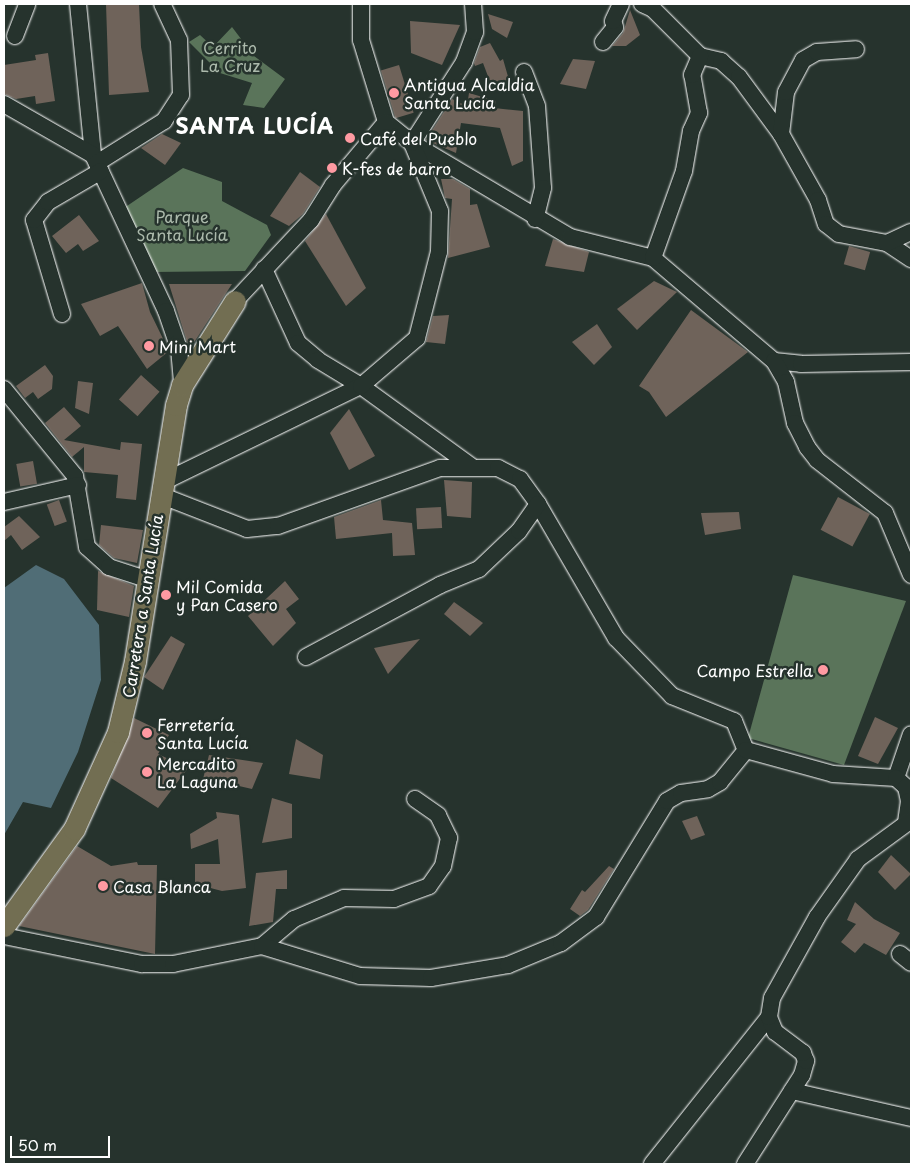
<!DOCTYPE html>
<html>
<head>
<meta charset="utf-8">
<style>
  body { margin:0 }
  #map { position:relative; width:915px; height:1168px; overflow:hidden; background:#26332d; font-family:"Playpen Sans",sans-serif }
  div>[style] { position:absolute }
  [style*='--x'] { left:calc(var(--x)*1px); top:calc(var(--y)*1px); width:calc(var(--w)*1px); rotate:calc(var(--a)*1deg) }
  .green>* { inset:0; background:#5a745a }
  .water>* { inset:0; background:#506d76 }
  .building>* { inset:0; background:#6f635a; transform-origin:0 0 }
  .roads { filter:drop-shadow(0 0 1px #fff) drop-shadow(0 0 1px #fff) }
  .minor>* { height:16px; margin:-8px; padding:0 8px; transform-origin:8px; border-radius:8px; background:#26332d }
  .major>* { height:21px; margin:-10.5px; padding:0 10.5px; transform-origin:10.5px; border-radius:10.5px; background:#726e52 }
  .dots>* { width:14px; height:14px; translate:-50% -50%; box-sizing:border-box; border:2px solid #26332d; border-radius:50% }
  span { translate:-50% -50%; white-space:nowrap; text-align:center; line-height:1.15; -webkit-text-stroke:5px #26332d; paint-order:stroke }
  .park-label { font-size:16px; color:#acbaac }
  .poi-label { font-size:16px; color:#fff }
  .left { translate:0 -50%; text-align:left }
  .right { translate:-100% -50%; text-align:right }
  .street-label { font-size:16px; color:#fff }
  .district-label { font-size:21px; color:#fff; font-weight:700; letter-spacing:1px }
  .frame { position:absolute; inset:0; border:5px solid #fff; pointer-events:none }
  .scale { position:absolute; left:10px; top:1136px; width:100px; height:22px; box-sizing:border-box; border:2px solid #fff; border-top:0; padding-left:6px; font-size:15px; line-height:18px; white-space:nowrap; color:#fff; -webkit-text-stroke:4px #26332d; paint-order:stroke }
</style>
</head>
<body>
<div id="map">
  <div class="green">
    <i style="clip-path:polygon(232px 27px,254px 56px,285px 79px,264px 108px,243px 105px,252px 83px,220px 73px,189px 42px,200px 35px,213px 47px)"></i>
    <i style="clip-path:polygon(183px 168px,222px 182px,222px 201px,267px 225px,271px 235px,245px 271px,153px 272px,124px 208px)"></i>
    <i style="clip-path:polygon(793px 575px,906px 601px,844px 765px,748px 738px)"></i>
  </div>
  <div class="water">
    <i style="clip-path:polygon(36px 565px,64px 579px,99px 625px,101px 680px,78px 752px,51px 808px,23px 802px,4px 835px,4px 588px)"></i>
  </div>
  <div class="building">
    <i style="clip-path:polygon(106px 4px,139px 4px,141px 47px,149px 92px,109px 95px)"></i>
    <i style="clip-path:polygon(630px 10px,640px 35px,626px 46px,612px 46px,623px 33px)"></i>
    <i style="clip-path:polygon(488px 14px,513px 22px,507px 38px,492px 29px)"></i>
    <i style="clip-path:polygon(410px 21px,460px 25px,442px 65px,411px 53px)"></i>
    <i style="clip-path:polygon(490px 43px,500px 61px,503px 59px,509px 80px,492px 87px,483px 63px,475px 66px,474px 63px,480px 47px)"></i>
    <i style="clip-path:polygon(48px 53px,55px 101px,36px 104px,35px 96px,16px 99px,4px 94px,4px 65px,36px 60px,35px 55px)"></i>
    <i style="clip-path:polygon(573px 59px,595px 61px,586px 89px,560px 84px)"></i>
    <i style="left:399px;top:65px;width:50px;height:19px;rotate:73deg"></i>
    <i style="clip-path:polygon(469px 93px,496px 101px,494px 108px,523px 111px,523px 161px,512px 166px,500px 128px,461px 123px,456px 153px,426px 140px,452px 99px,467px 106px)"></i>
    <i style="clip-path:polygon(162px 134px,181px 143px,165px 165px,141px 148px)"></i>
    <i style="clip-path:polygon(300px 172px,320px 187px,303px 214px,289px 226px,270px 216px)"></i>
    <i style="clip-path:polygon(441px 179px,453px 179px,470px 189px,470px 205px,477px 204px,490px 247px,448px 258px,452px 199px,445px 198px)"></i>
    <i style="clip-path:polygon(326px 214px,366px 288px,346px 306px,305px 241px)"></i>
    <i style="clip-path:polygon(79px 215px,99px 241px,83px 251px,78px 244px,66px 253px,52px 236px)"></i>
    <i style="clip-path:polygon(553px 239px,589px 252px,584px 272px,545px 266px)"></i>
    <i style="left:849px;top:246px;width:22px;height:19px;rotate:16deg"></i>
    <i style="clip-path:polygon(654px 281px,677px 292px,637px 330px,617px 309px)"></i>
    <i style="clip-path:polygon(142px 283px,150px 312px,169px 351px,147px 369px,118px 326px,100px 336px,81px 304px)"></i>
    <i style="clip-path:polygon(169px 284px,232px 284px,189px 350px,188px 345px)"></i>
    <i style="clip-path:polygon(691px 310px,748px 352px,666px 417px,649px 392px,639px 386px)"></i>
    <i style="clip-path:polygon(449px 315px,445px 344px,426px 342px,433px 316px)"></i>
    <i style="clip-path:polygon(597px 324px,612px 347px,594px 365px,572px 342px)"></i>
    <i style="clip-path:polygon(45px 365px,53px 376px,52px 389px,38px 399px,33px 392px,25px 398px,16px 386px)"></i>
    <i style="left:141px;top:375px;width:25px;height:33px;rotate:42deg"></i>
    <i style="clip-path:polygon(78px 381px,93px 383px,89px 414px,75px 408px)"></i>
    <i style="clip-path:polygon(64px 407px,81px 426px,64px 440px,120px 450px,121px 442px,142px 444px,136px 500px,116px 498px,118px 475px,84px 472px,84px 447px,72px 457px,45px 423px)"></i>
    <i style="clip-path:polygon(349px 409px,375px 456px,349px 470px,330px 433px)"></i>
    <i style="left:33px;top:461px;width:23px;height:17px;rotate:80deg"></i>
    <i style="clip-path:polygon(444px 480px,472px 482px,471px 518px,447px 516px)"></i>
    <i style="left:838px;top:497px;width:36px;height:37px;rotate:28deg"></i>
    <i style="left:59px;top:500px;width:23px;height:13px;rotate:70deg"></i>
    <i style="clip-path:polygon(381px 500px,383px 520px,412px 523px,415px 555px,393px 556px,392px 533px,336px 539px,334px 517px)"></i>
    <i style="left:441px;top:507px;width:21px;height:25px;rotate:87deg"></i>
    <i style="clip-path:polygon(739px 512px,741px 529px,705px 535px,701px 513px)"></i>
    <i style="clip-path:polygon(19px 516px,40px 537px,22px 550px,11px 535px,4px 541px,4px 527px)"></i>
    <i style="clip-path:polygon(101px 525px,143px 530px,137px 563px,114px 558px,99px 545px)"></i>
    <i style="clip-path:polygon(98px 571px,134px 586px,129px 617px,97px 610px)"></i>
    <i style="clip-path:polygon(285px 581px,299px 599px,286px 609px,296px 623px,273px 646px,248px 616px)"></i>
    <i style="clip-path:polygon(454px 602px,483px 623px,470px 636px,444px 614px)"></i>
    <i style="clip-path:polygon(171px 636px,185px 644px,163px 690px,144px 677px)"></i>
    <i style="clip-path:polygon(420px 639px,388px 674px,374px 648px)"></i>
    <i style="clip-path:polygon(875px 717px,898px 728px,878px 764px,858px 756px)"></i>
    <i style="clip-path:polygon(134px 718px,169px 735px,158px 754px,188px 768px,158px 808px,111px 778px)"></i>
    <i style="clip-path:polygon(296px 739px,323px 755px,320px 779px,289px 774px)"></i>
    <i style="clip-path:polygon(209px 755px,263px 763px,252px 789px,226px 783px,224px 789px,202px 783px)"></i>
    <i style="clip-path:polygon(272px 798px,292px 804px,292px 838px,262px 843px)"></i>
    <i style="clip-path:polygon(216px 812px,239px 815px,246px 888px,222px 891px,195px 884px,195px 864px,220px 864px,218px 839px,191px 849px,190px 834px,217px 818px)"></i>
    <i style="clip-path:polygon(697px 816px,705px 835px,691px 840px,682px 821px)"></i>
    <i style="clip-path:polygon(77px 846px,111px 866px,137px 862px,138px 865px,157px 865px,155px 954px,19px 926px)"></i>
    <i style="clip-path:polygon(891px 855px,911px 874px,895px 890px,878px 872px)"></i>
    <i style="clip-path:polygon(609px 866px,614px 869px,588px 910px,580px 916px,570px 909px,582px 890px,585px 892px)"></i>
    <i style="clip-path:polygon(287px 870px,287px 889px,276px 889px,273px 922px,249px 926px,256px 873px)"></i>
    <i style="clip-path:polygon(855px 902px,874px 919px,900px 933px,886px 955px,864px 943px,855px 953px,841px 942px,856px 924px,847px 920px)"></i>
  </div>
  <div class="roads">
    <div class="minor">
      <i style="--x:78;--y:4;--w:152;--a:84.3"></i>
      <i style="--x:93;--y:155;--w:172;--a:64.9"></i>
      <i style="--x:166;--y:311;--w:39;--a:71"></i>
      <i style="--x:179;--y:348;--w:37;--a:85"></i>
      <i style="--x:361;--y:4;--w:36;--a:90"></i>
      <i style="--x:361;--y:40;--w:86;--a:73"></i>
      <i style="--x:386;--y:122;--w:33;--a:39"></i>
      <i style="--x:412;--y:143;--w:184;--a:30.7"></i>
      <i style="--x:570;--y:237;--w:86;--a:14.2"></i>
      <i style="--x:653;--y:258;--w:159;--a:40.4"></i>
      <i style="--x:774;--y:361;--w:27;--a:6"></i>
      <i style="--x:801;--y:364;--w:110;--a:-1"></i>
      <i style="--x:642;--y:4;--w:12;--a:24"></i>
      <i style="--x:653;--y:9;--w:66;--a:45"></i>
      <i style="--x:700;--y:56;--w:22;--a:13"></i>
      <i style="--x:721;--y:61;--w:24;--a:42"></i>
      <i style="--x:739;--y:77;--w:71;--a:53.6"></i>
      <i style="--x:781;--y:134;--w:76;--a:60.7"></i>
      <i style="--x:818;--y:200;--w:25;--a:72"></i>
      <i style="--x:826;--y:224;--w:16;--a:38"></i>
      <i style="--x:839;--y:234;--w:49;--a:10.6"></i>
      <i style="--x:887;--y:243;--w:29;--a:34"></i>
      <i style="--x:15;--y:36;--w:34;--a:-69"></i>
      <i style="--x:603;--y:42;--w:19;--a:-51"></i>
      <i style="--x:615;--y:27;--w:6;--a:-108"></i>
      <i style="--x:613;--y:21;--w:19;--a:-65"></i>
      <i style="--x:524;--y:72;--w:36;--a:69"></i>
      <i style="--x:537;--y:106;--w:82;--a:85.8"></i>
      <i style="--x:543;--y:188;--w:32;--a:104"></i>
      <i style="--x:4;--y:104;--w:103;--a:29.8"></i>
      <i style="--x:781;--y:134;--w:42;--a:-83.2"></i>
      <i style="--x:786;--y:92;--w:36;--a:-62"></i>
      <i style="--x:803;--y:60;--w:16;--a:-30"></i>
      <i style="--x:817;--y:52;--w:39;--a:-4"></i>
      <i style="--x:97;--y:163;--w:79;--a:-32.1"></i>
      <i style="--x:164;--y:121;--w:31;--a:-57"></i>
      <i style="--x:181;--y:95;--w:55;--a:-92.1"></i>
      <i style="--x:179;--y:40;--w:40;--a:-115"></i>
      <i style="--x:887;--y:243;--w:26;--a:-25"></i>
      <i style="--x:653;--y:258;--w:92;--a:-70.4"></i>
      <i style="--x:684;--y:171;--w:41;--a:-80.1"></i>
      <i style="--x:691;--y:131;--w:20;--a:-66"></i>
      <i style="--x:699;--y:113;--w:39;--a:-100"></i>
      <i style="--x:692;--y:75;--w:21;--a:-67"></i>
      <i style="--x:264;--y:269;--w:81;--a:65.3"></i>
      <i style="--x:298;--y:343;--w:26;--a:40"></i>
      <i style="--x:318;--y:360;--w:50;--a:31.2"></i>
      <i style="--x:361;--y:386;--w:136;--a:36"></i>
      <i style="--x:235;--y:301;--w:111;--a:-46.8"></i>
      <i style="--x:311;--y:220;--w:41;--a:-57.8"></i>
      <i style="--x:333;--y:185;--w:82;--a:-49.9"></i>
      <i style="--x:62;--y:314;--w:98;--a:-106.6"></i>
      <i style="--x:34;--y:220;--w:23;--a:-52"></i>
      <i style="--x:48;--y:202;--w:61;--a:-30.3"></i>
      <i style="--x:774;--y:361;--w:24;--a:60"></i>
      <i style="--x:786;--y:382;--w:42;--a:77.6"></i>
      <i style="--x:795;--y:423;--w:27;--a:63"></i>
      <i style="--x:807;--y:447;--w:16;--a:52"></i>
      <i style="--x:817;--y:460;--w:86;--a:37.9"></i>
      <i style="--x:885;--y:513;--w:67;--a:67.2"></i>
      <i style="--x:4;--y:389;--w:112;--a:50.8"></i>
      <i style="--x:75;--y:476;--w:72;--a:80.4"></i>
      <i style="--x:87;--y:547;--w:30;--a:42"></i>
      <i style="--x:109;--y:567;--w:38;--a:18"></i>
      <i style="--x:163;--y:482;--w:220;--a:-25.9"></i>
      <i style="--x:361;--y:386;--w:74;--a:-40.6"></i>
      <i style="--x:417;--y:338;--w:89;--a:-75.7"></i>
      <i style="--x:439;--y:252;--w:41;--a:-88.6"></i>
      <i style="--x:440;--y:211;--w:74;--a:-112.4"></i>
      <i style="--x:412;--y:143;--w:96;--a:-57.3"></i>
      <i style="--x:464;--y:62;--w:32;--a:-70"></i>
      <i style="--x:475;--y:32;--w:28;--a:-94"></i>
      <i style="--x:160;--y:495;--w:93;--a:21.3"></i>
      <i style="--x:247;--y:529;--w:31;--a:-6"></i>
      <i style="--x:278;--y:526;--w:172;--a:-19.7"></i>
      <i style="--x:440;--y:468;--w:58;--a:0"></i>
      <i style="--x:498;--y:468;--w:25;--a:27"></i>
      <i style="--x:520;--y:479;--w:31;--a:54"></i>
      <i style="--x:538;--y:504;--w:155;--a:59.8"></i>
      <i style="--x:616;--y:638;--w:81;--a:46"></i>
      <i style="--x:672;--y:696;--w:67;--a:22"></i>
      <i style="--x:734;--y:721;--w:31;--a:68"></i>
      <i style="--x:4;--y:502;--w:76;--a:-12.9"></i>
      <i style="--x:306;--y:657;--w:152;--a:-28.2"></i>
      <i style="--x:440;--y:585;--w:42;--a:-22.3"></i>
      <i style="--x:479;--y:569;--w:55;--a:-43.5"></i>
      <i style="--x:519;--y:531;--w:33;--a:-55"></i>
      <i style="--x:896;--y:778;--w:46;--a:-71.2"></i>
      <i style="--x:4;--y:936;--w:141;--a:11.5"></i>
      <i style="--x:142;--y:964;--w:31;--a:0"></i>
      <i style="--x:173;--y:964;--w:91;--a:-11.4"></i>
      <i style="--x:262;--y:946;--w:42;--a:-40.2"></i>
      <i style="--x:294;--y:919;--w:54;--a:-22.8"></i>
      <i style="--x:344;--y:898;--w:50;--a:1.1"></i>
      <i style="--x:394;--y:899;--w:37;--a:-20"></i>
      <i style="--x:429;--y:886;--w:24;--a:-55"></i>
      <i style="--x:443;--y:866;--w:29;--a:-78"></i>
      <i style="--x:449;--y:838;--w:25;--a:-116"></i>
      <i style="--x:438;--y:815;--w:28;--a:-145"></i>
      <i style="--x:262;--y:946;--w:102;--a:17"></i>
      <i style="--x:360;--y:976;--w:71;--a:1.6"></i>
      <i style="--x:431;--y:978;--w:78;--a:-9.6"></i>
      <i style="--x:508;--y:965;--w:57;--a:-22.5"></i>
      <i style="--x:561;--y:943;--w:44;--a:-36.6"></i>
      <i style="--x:596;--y:917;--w:136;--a:-58.5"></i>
      <i style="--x:667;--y:801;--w:16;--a:-30"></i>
      <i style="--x:681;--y:793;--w:27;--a:-8"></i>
      <i style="--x:708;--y:789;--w:14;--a:-30"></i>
      <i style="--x:720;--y:782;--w:41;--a:-50.9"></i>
      <i style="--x:746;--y:750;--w:90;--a:15.4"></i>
      <i style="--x:833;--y:774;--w:63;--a:3.6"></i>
      <i style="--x:896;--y:778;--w:13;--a:42"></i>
      <i style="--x:906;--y:787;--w:14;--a:78"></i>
      <i style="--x:909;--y:801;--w:21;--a:98"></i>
      <i style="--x:900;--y:954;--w:14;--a:39"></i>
      <i style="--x:792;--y:1091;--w:122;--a:12.8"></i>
      <i style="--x:652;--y:1164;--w:188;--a:-51.5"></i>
      <i style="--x:745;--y:1164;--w:106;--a:-57.4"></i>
      <i style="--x:802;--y:1075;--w:15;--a:-74"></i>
      <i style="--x:806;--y:1061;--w:9;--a:-111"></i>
      <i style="--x:803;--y:1053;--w:35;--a:-143"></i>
      <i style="--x:775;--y:1032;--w:16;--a:-112"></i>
      <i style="--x:769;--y:1017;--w:19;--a:-81"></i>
      <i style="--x:772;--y:998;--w:93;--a:-60.9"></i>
      <i style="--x:817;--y:917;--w:71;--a:-54.7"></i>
      <i style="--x:858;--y:859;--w:66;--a:-36.3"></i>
    </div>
    <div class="major">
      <i style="--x:4;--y:926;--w:120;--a:-54.2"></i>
      <i style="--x:74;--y:829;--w:107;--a:-65.6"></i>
      <i style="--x:118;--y:732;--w:73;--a:-76.5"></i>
      <i style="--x:135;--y:661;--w:259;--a:-80.9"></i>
      <i style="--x:176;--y:405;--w:21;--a:-73"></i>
      <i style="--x:182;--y:385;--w:99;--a:-57.8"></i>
    </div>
  </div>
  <div class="dots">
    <i style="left:394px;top:93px;background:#ff9aa2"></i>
    <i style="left:350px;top:138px;background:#ff9aa2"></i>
    <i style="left:332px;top:168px;background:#ff9aa2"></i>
    <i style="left:149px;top:346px;background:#ff9aa2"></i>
    <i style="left:166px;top:595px;background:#ff9aa2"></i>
    <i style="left:823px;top:670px;background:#ff9aa2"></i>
    <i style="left:147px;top:733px;background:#ff9aa2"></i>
    <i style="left:147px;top:772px;background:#ff9aa2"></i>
    <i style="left:103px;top:886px;background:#ff9aa2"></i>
  </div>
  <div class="park-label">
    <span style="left:230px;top:56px">Cerrito<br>La Cruz</span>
    <span style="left:182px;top:225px">Parque<br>Santa Lucía</span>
  </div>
  <div class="poi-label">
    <span class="left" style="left:404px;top:93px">Antigua Alcaldia<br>Santa Lucía</span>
    <span class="left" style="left:360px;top:138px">Café del Pueblo</span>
    <span class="left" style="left:342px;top:168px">K-fes de barro</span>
    <span class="left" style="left:159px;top:346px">Mini Mart</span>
    <span class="left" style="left:176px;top:595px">Mil Comida<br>y Pan Casero</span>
    <span class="right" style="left:813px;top:670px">Campo Estrella</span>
    <span class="left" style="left:157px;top:733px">Ferretería<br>Santa Lucía</span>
    <span class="left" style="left:157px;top:772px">Mercadito<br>La Laguna</span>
    <span class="left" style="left:113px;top:886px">Casa Blanca</span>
  </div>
  <div class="street-label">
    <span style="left:142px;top:606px;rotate:-81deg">Carretera a Santa Lucía</span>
  </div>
  <div class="district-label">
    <span style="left:255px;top:125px">SANTA LUCÍA</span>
  </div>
  <div class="frame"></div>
  <div class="scale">50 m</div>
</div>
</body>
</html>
